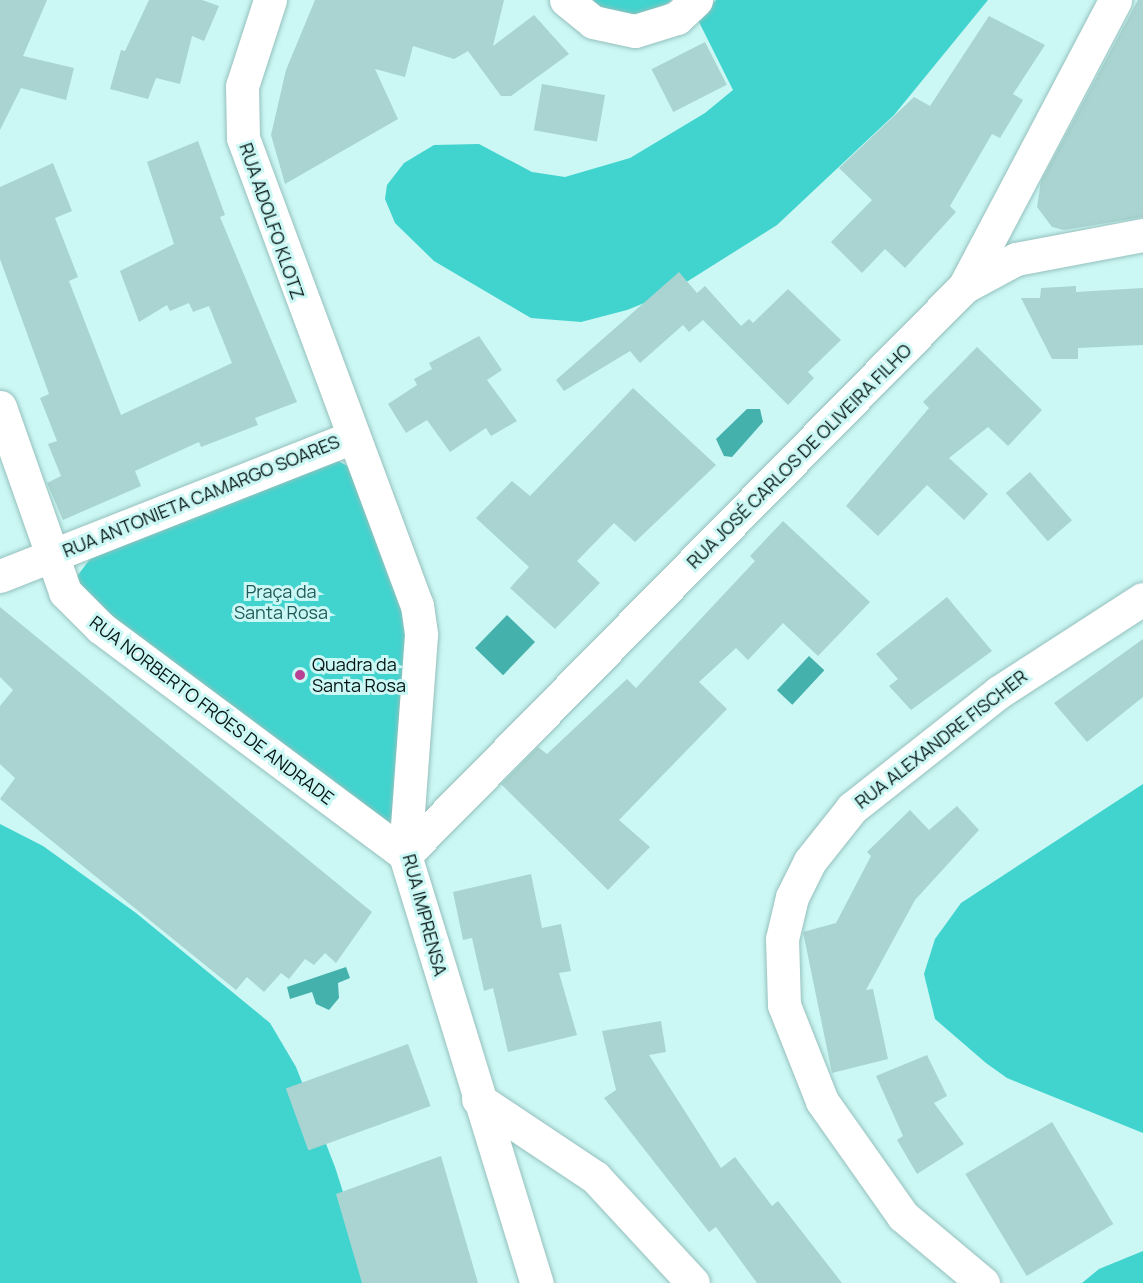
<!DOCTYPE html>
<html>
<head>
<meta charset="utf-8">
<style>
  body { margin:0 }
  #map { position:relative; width:1143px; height:1283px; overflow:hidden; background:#cbf7f4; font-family:Manrope,sans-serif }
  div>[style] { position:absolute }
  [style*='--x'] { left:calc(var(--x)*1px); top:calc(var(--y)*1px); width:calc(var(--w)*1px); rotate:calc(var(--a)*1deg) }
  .green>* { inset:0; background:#41d3ce }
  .water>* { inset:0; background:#44b1ac; transform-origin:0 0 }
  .building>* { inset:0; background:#a9d4d1; transform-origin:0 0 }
  .roads { filter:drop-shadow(0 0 2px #95c0bd) drop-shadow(0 0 2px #95c0bd) }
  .minor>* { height:33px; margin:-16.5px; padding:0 16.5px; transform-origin:16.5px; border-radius:16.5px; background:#fff }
  .dots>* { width:16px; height:16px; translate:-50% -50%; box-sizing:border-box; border:3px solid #cbf7f4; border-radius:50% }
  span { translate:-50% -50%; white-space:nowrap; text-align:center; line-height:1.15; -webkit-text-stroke:6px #cbf7f4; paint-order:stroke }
  .street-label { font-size:18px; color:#041413 }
  .park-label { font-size:18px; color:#1f5b59 }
  .poi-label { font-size:18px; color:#041413 }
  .left { translate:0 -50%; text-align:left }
</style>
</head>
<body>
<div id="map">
  <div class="green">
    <i style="clip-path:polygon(583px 0,672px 0,654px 12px,622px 16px)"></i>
    <i style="clip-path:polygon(716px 0,988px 0,894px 115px,777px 225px,669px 293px,627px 310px,581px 322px,531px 318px,434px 261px,395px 223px,385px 199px,387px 185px,404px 163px,434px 145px,479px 144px,532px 172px,565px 177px,630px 158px,705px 113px,733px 90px,698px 20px)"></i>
    <i style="clip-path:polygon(336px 460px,354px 469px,411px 626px,392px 820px,387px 823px,89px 605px,75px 579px,93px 555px)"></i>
    <i style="clip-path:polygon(1143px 784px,1143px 1133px,1007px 1078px,986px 1063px,935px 1019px,924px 974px,935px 939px,961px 903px)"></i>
    <i style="clip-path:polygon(0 824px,43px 846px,136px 913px,270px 1023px,296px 1067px,335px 1167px,372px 1283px,0 1283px)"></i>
    <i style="clip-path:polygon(1143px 1251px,1143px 1283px,1082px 1283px,1099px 1269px)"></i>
  </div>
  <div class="water">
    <i style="clip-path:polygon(747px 409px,760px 409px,763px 422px,732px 457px,724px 456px,716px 439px)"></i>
    <i style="left:507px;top:615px;width:39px;height:46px;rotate:44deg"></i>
    <i style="left:809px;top:656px;width:21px;height:47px;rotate:43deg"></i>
    <i style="clip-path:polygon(346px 967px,350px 978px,338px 983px,339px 998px,329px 1010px,316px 1004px,312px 992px,290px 999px,287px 987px)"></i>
  </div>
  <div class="building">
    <i style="clip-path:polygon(0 0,47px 0,23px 56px,74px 68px,66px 100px,21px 88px,0 130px)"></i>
    <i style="clip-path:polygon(149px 0,202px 0,219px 6px,204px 41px,192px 36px,180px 84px,156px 78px,148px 99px,110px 89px,121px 50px,125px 51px)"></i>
    <i style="clip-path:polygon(315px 0,504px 0,493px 46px,534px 15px,569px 54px,511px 96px,501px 96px,468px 51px,454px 59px,413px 46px,405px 77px,375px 69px,398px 119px,285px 184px,271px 135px,286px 70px)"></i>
    <i style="clip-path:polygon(1138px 0,1143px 0,1143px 217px,1064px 230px,1052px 227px,1037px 207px,1041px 181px)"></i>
    <i style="clip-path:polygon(989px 16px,1045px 45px,1013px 94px,1023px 100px,1000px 138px,992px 134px,950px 206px,956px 212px,905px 268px,885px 249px,862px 273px,831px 242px,872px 200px,839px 168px,914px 97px,930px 106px)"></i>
    <i style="left:705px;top:42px;width:48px;height:60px;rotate:63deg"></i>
    <i style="left:542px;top:84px;width:64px;height:47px;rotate:10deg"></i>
    <i style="clip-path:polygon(198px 141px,225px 215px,220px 217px,297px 402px,255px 418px,258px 425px,201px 447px,199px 442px,135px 471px,141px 486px,63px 520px,47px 483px,61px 476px,48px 444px,57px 441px,40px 398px,49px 394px,0 259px,0 187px,53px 163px,72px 211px,55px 218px,78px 277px,69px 281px,121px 415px,232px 363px,209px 306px,193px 312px,189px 303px,170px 311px,167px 305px,139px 322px,120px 271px,174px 244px,147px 162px)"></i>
    <i style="clip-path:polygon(679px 272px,697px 293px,705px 286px,741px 326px,749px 319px,753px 323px,788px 289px,841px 340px,808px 372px,814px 378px,788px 405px,703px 320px,689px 332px,683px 325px,640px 363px,630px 351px,564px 391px,556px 380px)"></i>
    <i style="clip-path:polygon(1076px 286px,1076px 292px,1143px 288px,1143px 345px,1078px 348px,1078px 359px,1052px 359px,1021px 298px,1040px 298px,1041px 288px)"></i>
    <i style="clip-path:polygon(479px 336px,502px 370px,487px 380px,517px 421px,491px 436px,486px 428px,450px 452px,427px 420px,406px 433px,388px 404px,417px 385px,414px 379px,432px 369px,429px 363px)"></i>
    <i style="clip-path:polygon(977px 347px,1042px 410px,1008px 446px,988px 427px,949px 458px,988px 494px,964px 520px,927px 485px,878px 536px,846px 506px,929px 408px,923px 402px)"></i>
    <i style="clip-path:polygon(633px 388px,716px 465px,635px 542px,614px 523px,577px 561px,600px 583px,555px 629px,510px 588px,529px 567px,476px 518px,512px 481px,530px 496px)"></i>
    <i style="left:1030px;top:472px;width:64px;height:32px;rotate:49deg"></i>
    <i style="clip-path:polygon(783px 521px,870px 602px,818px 656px,783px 623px,748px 660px,736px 648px,699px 682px,727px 709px,619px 820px,650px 847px,608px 890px,501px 784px,538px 747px,547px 754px,627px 679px,636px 688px,755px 561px,750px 556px)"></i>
    <i style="clip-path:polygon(947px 597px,992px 651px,911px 710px,889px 686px,898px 679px,876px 654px)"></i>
    <i style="clip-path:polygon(0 607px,372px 912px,336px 963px,325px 953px,314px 965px,305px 959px,289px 979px,281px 973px,264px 992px,247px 977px,236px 990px,0 799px,15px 778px,0 764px,0 706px,13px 690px,0 677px)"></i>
    <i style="clip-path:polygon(1143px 639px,1143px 697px,1087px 742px,1054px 703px)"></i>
    <i style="clip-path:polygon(957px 806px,979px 830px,915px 900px,866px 990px,873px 989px,888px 1059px,832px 1073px,803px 932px,836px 923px,871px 856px,867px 852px,910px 810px,929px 830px)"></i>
    <i style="clip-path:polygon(531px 874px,542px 928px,561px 924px,571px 971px,559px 973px,577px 1035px,508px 1052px,493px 988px,484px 991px,472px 938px,463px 940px,453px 892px)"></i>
    <i style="clip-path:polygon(661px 1021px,666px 1052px,649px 1055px,721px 1168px,735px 1157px,772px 1206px,778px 1201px,842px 1283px,757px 1283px,716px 1227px,709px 1232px,604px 1098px,616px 1090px,602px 1031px)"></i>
    <i style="left:408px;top:1044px;width:66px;height:130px;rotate:70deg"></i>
    <i style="clip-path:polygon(927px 1055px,947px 1096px,934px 1103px,964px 1144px,917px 1174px,897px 1140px,903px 1136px,876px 1076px)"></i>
    <i style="left:1052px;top:1122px;width:119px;height:101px;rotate:59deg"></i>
    <i style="clip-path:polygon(441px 1156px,478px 1283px,362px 1283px,336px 1194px)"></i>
  </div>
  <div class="roads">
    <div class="minor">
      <i style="--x:270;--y:0;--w:90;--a:108"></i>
      <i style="--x:242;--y:86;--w:52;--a:88.9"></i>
      <i style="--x:243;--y:138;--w:498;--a:69.6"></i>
      <i style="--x:417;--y:605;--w:30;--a:82"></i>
      <i style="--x:421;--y:635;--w:221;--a:94.2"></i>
      <i style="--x:405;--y:855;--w:448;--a:72.9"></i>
      <i style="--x:566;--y:0;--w:35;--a:39"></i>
      <i style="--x:593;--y:22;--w:43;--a:12.1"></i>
      <i style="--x:635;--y:31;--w:44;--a:-17.2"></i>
      <i style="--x:677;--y:18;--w:26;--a:-43"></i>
      <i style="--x:964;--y:287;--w:59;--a:-28.3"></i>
      <i style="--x:1016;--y:259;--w:129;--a:-10.7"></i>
      <i style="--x:0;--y:407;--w:196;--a:70.6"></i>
      <i style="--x:65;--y:592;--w:51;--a:45"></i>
      <i style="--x:101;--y:628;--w:379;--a:36.7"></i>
      <i style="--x:0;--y:576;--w:378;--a:-21.5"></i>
      <i style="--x:405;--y:855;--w:797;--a:-45.46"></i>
      <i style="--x:964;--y:287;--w:324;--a:-62.2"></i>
      <i style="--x:478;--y:1099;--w:141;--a:33.7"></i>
      <i style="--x:595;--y:1177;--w:144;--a:47.2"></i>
      <i style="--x:983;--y:1283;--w:104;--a:-140.1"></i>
      <i style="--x:903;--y:1216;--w:141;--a:-125.2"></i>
      <i style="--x:822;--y:1101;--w:103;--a:-111.6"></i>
      <i style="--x:784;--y:1005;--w:66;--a:-91.7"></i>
      <i style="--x:782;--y:939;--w:43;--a:-76.6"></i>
      <i style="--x:792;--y:897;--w:40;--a:-63.4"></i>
      <i style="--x:810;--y:861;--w:68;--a:-51.6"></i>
      <i style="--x:852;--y:808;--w:187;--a:-38.3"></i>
      <i style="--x:999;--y:692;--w:171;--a:-32.9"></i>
    </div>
  </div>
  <div class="dots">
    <i style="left:300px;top:675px;background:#b84095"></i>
  </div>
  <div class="street-label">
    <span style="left:272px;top:221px;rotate:71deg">RUA ADOLFO KLOTZ</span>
    <span style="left:799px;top:456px;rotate:-45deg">RUA JOSÉ CARLOS DE OLIVEIRA FILHO</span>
    <span style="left:201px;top:496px;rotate:-22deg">RUA ANTONIETA CAMARGO SOARES</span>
    <span style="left:212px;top:710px;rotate:37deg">RUA NORBERTO FRÓES DE ANDRADE</span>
    <span style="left:941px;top:739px;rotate:-38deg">RUA ALEXANDRE FISCHER</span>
    <span style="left:425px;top:915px;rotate:75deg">RUA IMPRENSA</span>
  </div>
  <div class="park-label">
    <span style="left:281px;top:602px">Praça da<br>Santa Rosa</span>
  </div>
  <div class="poi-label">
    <span class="left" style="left:312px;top:675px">Quadra da<br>Santa Rosa</span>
  </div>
</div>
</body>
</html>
